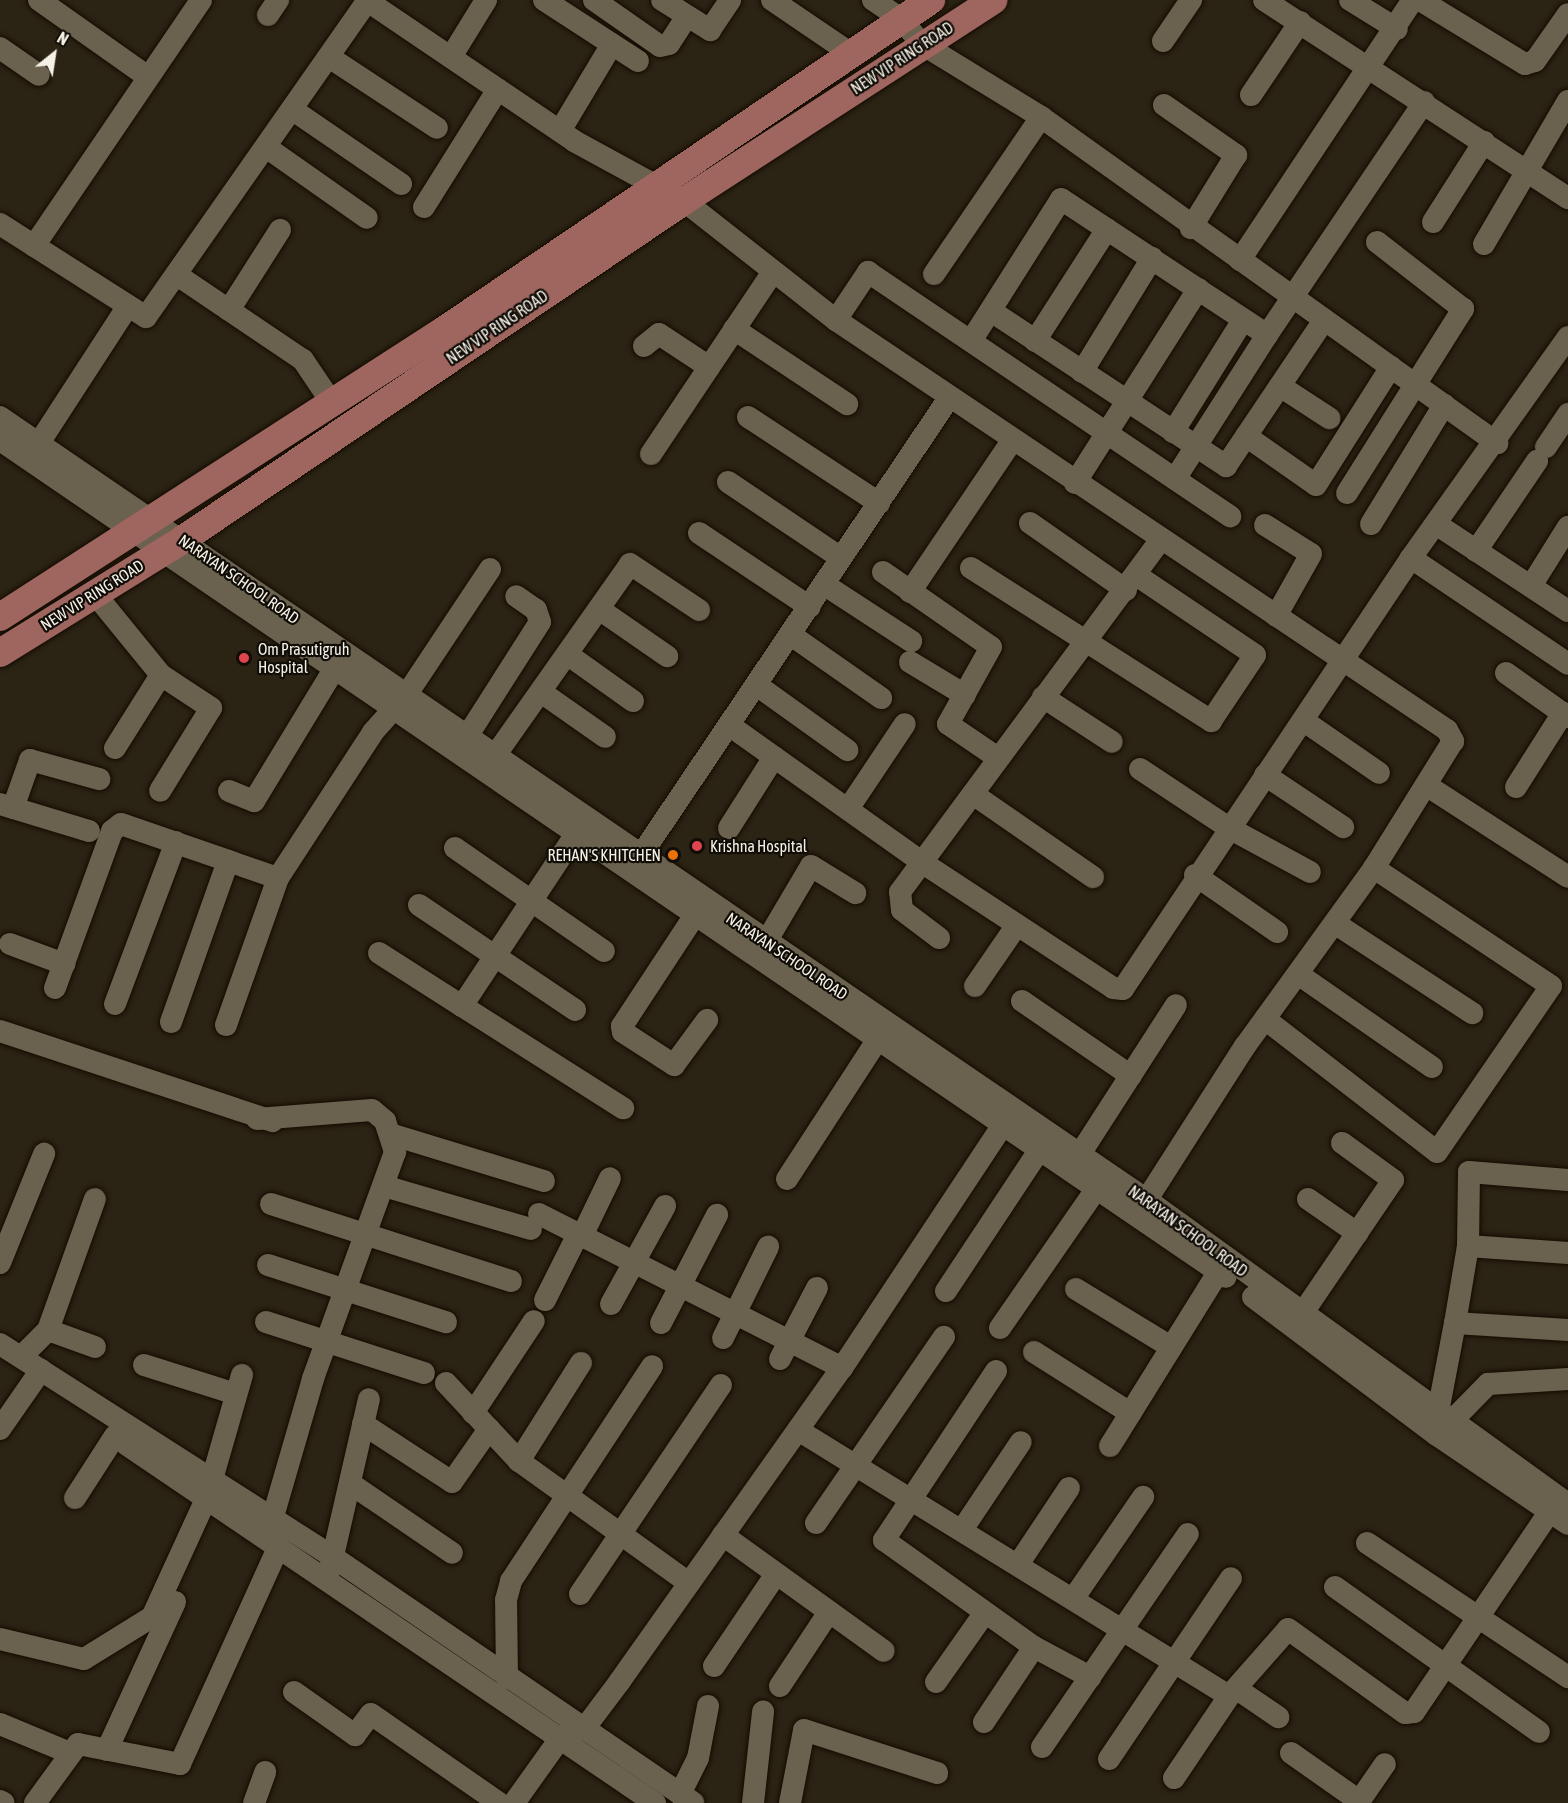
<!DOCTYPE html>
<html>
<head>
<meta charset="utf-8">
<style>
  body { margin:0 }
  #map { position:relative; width:1568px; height:1803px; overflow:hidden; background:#2b2313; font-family:"Asap Condensed",sans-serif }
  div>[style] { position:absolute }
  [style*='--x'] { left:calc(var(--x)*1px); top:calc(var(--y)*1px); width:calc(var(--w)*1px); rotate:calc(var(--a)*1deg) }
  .roads { filter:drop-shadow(0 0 2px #130c01) drop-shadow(0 0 2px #130c01) }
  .minor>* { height:22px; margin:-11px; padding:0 11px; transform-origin:11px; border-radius:11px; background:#6a614f }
  .major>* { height:28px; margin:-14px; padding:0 14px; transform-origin:14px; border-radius:14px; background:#9f655f }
  .dots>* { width:16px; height:16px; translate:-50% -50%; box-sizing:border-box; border:3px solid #100d07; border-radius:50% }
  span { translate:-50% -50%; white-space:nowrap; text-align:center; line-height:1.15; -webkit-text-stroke:4.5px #100d07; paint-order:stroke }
  .street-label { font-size:16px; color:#f6f1e7 }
  .poi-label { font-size:16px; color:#f6f1e7 }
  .left { translate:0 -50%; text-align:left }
  .right { translate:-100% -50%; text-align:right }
  .north { position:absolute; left:24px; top:24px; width:60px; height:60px; -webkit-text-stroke:4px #100d07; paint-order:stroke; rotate:30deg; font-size:16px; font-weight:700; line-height:24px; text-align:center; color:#f6f1e7 }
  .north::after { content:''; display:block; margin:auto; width:21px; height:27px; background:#f6f1e7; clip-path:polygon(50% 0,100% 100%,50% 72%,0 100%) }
</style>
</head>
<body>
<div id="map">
  <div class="roads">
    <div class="minor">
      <i style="--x:39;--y:0;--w:133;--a:35.2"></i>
      <i style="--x:366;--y:0;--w:251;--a:34.1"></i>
      <i style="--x:574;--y:141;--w:125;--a:28.6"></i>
      <i style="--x:684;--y:201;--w:193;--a:38.1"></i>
      <i style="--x:836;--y:320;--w:736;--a:33.86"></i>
      <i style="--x:1447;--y:730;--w:13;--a:61"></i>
      <i style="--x:1453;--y:741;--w:150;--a:121.9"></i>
      <i style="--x:1374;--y:868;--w:220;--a:125.9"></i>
      <i style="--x:1245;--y:1046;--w:195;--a:122.6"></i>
      <i style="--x:544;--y:0;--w:112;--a:33"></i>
      <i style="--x:594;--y:0;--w:80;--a:34.9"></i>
      <i style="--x:660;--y:46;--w:9;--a:-13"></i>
      <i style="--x:669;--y:44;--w:33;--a:-57"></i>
      <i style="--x:662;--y:0;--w:57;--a:32"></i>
      <i style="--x:710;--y:30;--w:36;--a:-56"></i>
      <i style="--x:772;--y:0;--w:98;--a:34.2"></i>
      <i style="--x:873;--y:0;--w:32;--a:34"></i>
      <i style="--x:900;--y:18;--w:34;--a:50"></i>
      <i style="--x:922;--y:44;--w:140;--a:31.5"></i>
      <i style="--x:1041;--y:117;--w:561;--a:35.56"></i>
      <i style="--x:1264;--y:0;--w:363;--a:33.1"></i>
      <i style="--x:1350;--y:0;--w:55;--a:31.7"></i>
      <i style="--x:1420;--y:0;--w:123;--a:31.4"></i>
      <i style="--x:1525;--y:64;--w:10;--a:-17"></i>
      <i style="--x:1535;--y:61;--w:57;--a:-54.9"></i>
      <i style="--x:268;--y:15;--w:18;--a:-56"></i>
      <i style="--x:1163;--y:41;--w:50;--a:-55.7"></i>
      <i style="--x:0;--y:48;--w:47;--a:34.7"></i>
      <i style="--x:329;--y:57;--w:129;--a:33.3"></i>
      <i style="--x:451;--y:57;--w:67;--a:-58.4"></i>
      <i style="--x:1251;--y:95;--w:88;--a:-56.1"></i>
      <i style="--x:1164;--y:105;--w:88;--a:34.8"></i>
      <i style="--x:1236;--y:155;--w:86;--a:121.7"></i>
      <i style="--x:293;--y:110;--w:131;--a:34.4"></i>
      <i style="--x:560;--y:131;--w:101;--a:-59.1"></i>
      <i style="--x:266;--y:147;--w:123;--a:35.1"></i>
      <i style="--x:424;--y:207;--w:139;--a:-57.9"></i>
      <i style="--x:1433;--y:222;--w:95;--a:-57.5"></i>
      <i style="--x:0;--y:224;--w:173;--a:32.5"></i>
      <i style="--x:146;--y:317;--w:386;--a:-55"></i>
      <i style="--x:1484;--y:244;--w:166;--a:-59.6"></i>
      <i style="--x:34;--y:246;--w:297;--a:-55.8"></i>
      <i style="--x:1240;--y:260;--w:312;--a:-56.4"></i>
      <i style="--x:934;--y:274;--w:190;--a:-55.7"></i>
      <i style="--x:177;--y:275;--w:152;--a:34"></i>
      <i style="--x:303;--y:360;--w:52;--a:56"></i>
      <i style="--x:229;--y:310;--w:95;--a:-57.5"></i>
      <i style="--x:991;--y:311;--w:282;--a:33.4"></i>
      <i style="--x:1226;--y:466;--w:176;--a:-56.1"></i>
      <i style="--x:836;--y:320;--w:58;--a:-56.3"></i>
      <i style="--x:868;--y:272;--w:437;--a:34"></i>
      <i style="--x:734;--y:329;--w:136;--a:33.6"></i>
      <i style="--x:971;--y:341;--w:168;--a:-57.6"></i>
      <i style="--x:1061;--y:199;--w:247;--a:33.4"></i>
      <i style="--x:1267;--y:335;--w:281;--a:-56"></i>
      <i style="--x:1035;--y:341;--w:133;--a:-57.3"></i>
      <i style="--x:644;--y:346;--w:19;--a:-39"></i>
      <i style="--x:659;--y:334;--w:60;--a:33.4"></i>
      <i style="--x:1082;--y:372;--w:134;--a:-58.4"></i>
      <i style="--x:1280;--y:386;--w:59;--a:33.1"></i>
      <i style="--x:0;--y:417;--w:1389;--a:34.32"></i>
      <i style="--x:1147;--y:1200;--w:519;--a:35.83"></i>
      <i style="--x:748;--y:417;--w:157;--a:33.3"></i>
      <i style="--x:1173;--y:432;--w:132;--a:-58"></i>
      <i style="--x:1246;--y:436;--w:85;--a:35"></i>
      <i style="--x:1316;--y:485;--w:140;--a:-57.6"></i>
      <i style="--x:0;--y:440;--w:1484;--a:34.32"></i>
      <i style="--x:39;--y:443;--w:163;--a:-57"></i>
      <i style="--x:1546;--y:447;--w:40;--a:-56"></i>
      <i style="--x:651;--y:454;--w:219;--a:-56.2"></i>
      <i style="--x:1175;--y:479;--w:171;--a:-57.4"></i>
      <i style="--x:728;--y:482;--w:136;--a:33.9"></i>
      <i style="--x:1075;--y:483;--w:230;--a:-57.6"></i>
      <i style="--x:1347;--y:493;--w:218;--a:-57.8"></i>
      <i style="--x:1463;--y:309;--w:109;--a:-142.1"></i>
      <i style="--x:1030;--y:523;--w:117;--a:34.9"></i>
      <i style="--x:1371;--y:524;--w:140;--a:-58.5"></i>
      <i style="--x:1436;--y:524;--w:158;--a:33.4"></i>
      <i style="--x:1265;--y:525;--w:54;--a:32.2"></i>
      <i style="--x:1311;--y:554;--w:71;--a:119.4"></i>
      <i style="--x:699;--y:533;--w:133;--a:33.7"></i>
      <i style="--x:1476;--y:551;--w:109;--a:-55.9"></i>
      <i style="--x:1411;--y:558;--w:189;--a:34"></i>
      <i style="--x:971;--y:568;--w:285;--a:32.5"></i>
      <i style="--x:1211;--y:721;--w:79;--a:-56.3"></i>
      <i style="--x:1255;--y:655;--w:143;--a:-146.1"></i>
      <i style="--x:883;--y:572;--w:131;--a:34.8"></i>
      <i style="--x:991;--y:647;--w:88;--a:119.2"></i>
      <i style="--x:948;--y:724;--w:60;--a:34.2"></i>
      <i style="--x:825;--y:585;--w:103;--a:33.1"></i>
      <i style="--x:1531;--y:586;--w:70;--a:-57.9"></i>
      <i style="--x:910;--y:592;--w:182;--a:-56"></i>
      <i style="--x:95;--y:594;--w:104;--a:50.8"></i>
      <i style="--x:161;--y:675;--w:60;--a:33.4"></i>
      <i style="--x:211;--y:708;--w:97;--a:121.6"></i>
      <i style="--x:599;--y:609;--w:83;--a:34.7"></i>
      <i style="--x:791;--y:635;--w:110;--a:35"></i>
      <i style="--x:567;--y:654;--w:81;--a:35.5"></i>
      <i style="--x:910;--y:662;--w:64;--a:31"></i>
      <i style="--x:1506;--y:673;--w:76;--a:35.4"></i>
      <i style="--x:758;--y:686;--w:110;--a:35.7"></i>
      <i style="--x:541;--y:692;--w:78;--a:35.1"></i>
      <i style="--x:1043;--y:697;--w:82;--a:33.1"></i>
      <i style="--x:1304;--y:721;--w:91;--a:34.7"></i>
      <i style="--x:729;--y:725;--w:238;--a:35.4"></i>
      <i style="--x:923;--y:863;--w:227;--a:33.3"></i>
      <i style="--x:1113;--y:988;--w:10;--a:6"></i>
      <i style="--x:1123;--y:989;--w:518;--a:-56.25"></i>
      <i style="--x:1411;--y:558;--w:271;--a:-54.6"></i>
      <i style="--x:468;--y:735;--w:134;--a:-57.5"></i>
      <i style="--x:540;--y:622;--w:13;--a:-108"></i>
      <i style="--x:536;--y:610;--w:24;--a:-145"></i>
      <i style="--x:115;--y:748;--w:86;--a:-57.8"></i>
      <i style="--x:487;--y:767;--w:248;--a:-54.8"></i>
      <i style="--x:630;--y:564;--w:83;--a:33.7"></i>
      <i style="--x:1140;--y:769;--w:107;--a:33.5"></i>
      <i style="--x:1229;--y:828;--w:92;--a:28.5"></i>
      <i style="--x:1265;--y:775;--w:94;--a:33.7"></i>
      <i style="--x:1426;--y:785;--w:169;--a:32.9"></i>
      <i style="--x:1516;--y:787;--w:88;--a:-57.6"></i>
      <i style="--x:229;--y:791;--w:27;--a:22"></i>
      <i style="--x:254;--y:801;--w:156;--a:-58.7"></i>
      <i style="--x:973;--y:794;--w:146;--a:34.7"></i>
      <i style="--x:0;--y:804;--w:93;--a:16.9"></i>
      <i style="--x:13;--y:808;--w:51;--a:-70.5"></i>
      <i style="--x:30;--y:760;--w:72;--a:15.4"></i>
      <i style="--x:848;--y:809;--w:102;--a:-56.2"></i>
      <i style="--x:729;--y:828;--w:84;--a:-57.6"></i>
      <i style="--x:455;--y:848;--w:181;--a:34.7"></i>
      <i style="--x:633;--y:867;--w:566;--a:-56.03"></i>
      <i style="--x:1195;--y:875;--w:100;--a:34.8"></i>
      <i style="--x:419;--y:905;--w:188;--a:33.9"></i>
      <i style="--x:695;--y:915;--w:133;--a:123.3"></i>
      <i style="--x:622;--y:1026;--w:6;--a:81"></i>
      <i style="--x:623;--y:1032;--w:61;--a:32.9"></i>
      <i style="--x:674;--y:1065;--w:56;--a:-53.7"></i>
      <i style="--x:1336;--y:924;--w:163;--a:33.2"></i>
      <i style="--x:939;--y:938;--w:46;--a:-142.9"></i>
      <i style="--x:902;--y:910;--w:18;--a:-96"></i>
      <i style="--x:900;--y:892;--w:437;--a:-53.5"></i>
      <i style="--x:766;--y:942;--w:88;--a:-59.4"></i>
      <i style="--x:811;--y:866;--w:52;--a:31.5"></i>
      <i style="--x:10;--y:944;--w:58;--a:20.3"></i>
      <i style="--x:379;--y:953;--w:98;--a:32.6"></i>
      <i style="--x:462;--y:1006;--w:209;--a:-56.5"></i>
      <i style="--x:1298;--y:974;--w:163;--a:34.8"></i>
      <i style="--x:975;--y:986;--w:74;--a:-55.5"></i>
      <i style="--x:55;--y:988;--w:167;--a:-70"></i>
      <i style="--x:112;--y:831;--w:11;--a:-38"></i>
      <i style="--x:121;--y:824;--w:166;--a:19"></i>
      <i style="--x:1022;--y:1001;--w:132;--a:34.5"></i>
      <i style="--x:115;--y:1004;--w:173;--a:-69.4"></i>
      <i style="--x:462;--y:1006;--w:191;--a:32.4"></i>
      <i style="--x:1265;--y:1019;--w:217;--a:37.7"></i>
      <i style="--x:1437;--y:1152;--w:201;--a:-55.5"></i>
      <i style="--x:1551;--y:986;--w:213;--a:-146.3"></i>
      <i style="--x:171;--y:1022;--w:171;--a:-70.5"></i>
      <i style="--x:226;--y:1025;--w:156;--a:-70.5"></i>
      <i style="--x:278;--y:878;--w:174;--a:-56.9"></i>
      <i style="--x:373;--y:732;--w:51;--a:-48.2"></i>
      <i style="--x:407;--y:694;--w:150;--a:-56.4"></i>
      <i style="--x:0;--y:1031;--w:287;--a:18.3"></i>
      <i style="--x:257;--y:1119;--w:115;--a:-4.5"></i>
      <i style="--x:372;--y:1110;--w:17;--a:40"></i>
      <i style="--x:385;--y:1121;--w:33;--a:72"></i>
      <i style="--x:395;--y:1152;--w:241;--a:109.9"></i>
      <i style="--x:313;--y:1379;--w:147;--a:106.2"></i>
      <i style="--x:390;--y:1134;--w:161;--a:17"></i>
      <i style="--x:1080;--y:1154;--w:177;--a:-57.2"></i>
      <i style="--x:787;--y:1179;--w:167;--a:-57"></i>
      <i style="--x:384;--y:1186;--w:153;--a:16.3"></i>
      <i style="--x:1308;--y:1199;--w:60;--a:34.8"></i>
      <i style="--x:1357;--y:1233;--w:64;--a:-55.8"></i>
      <i style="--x:1393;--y:1180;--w:63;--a:-144"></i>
      <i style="--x:271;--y:1204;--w:252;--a:17.8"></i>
      <i style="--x:539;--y:1214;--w:340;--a:26.9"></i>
      <i style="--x:582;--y:1236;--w:64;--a:-64.2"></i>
      <i style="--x:1468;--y:1246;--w:74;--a:-89.2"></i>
      <i style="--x:1469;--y:1172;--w:99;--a:4.6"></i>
      <i style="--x:0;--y:1263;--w:118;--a:-68"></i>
      <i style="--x:268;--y:1265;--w:187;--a:17.8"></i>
      <i style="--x:1076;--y:1289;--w:111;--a:31.4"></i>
      <i style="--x:946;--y:1291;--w:170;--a:-56.5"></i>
      <i style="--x:1253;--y:1297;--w:230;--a:36.9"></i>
      <i style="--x:1437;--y:1435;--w:158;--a:34.2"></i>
      <i style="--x:545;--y:1300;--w:74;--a:-63.4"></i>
      <i style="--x:611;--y:1304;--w:112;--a:-61.1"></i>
      <i style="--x:1302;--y:1314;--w:98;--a:-55.8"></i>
      <i style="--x:266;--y:1322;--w:166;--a:17.9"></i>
      <i style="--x:661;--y:1323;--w:122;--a:-62.6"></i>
      <i style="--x:1455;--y:1323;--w:78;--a:-80.4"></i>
      <i style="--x:1468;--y:1246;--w:100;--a:4"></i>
      <i style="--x:1000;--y:1328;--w:170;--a:-55.3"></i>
      <i style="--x:48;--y:1330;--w:139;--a:-70.3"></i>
      <i style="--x:723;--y:1338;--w:102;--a:-63.7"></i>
      <i style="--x:0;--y:1344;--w:395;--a:32.6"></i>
      <i style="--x:333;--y:1557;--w:436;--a:34.3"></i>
      <i style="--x:1034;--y:1352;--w:114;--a:32.4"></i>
      <i style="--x:21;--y:1357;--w:38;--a:-45"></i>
      <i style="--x:48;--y:1330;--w:50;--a:19.9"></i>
      <i style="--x:780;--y:1359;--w:80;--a:-62.5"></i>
      <i style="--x:144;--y:1365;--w:96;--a:17.5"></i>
      <i style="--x:996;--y:1371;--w:203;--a:123.5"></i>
      <i style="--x:884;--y:1540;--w:184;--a:35.5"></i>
      <i style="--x:1034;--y:1647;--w:64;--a:28.2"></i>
      <i style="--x:446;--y:1383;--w:107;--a:46.9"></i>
      <i style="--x:519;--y:1461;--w:209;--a:35.7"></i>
      <i style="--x:1438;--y:1412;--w:91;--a:-79.2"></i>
      <i style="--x:1455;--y:1323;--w:113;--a:3.5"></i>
      <i style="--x:473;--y:1413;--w:110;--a:-56.5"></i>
      <i style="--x:363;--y:1424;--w:106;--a:33.1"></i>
      <i style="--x:452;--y:1482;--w:65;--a:-55.1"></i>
      <i style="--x:0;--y:1429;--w:72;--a:-55.2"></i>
      <i style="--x:798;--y:1430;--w:506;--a:31.68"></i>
      <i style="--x:1229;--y:1696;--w:89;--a:-48.6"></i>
      <i style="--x:1288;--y:1629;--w:144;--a:35.7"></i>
      <i style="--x:1405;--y:1713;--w:9;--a:-6"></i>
      <i style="--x:1414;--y:1712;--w:243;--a:-55.9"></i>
      <i style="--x:1440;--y:1433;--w:69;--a:-45.6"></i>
      <i style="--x:1488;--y:1384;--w:80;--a:-3.6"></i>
      <i style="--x:127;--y:1445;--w:638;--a:34.14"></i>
      <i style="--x:1110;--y:1446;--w:206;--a:-58.1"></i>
      <i style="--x:519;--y:1461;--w:116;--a:-57.7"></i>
      <i style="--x:351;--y:1484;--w:122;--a:34.3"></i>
      <i style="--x:75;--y:1498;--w:74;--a:-57.2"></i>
      <i style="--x:816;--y:1523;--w:226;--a:-55.5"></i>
      <i style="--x:964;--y:1527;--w:102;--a:-56.2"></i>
      <i style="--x:723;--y:1535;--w:198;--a:35.8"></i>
      <i style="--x:1367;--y:1543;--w:242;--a:33.7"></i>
      <i style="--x:1019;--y:1563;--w:90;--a:-56.3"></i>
      <i style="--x:330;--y:1569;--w:174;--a:-77.1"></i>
      <i style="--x:1335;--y:1587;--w:250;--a:35.4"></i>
      <i style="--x:580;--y:1594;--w:252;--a:-56"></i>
      <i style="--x:1073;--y:1599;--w:124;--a:-55.5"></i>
      <i style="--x:0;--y:1639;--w:86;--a:13.4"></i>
      <i style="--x:84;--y:1659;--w:80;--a:-31.7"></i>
      <i style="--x:152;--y:1617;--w:132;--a:-65.4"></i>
      <i style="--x:207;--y:1497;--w:127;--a:-74"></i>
      <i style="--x:714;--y:1666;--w:111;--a:-56"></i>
      <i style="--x:507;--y:1678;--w:78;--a:-90.7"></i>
      <i style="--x:506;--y:1600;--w:20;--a:-75"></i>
      <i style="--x:511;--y:1581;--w:257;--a:-56.7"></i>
      <i style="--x:936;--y:1682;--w:83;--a:-54.8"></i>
      <i style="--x:780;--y:1686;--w:89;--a:-56.5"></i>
      <i style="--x:1237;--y:1689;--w:50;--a:34.3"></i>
      <i style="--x:294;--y:1692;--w:75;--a:35.2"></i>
      <i style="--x:355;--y:1735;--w:26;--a:-53"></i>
      <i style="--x:371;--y:1714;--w:156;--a:34.8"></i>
      <i style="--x:984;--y:1722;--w:90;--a:-56.3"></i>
      <i style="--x:0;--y:1724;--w:76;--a:22.5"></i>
      <i style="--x:1042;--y:1747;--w:258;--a:-55.6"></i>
      <i style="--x:107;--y:1750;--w:163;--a:-65.3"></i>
      <i style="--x:1291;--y:1753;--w:83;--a:35.2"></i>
      <i style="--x:1109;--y:1759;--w:218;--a:-56"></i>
      <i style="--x:1174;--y:1778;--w:99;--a:-56.1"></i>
      <i style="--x:680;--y:1794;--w:40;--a:-63.4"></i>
      <i style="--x:698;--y:1758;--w:53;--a:-79.1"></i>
      <i style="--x:0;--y:1801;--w:4;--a:27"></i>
      <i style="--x:35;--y:1803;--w:73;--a:-53.9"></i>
      <i style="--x:78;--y:1744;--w:104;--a:11.1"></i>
      <i style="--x:180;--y:1764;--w:239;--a:-65.6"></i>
      <i style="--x:254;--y:1803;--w:33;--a:-70"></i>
      <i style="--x:514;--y:1803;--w:81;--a:-54.5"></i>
      <i style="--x:561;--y:1737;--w:24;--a:-19"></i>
      <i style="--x:584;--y:1729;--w:60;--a:-53.1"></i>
      <i style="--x:620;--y:1681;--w:384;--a:-54.7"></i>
      <i style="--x:842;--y:1368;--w:305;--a:-56.5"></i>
      <i style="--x:753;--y:1803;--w:92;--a:-83.7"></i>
      <i style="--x:790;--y:1803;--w:74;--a:-79.1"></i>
      <i style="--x:804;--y:1730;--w:140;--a:17.9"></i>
      <i style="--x:1358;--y:1803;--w:47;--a:-55.3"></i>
    </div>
    <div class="major">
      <i style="--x:0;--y:617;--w:527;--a:-32.85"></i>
      <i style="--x:443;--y:331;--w:590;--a:-34.15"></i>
      <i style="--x:0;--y:653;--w:214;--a:-31.8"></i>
      <i style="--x:182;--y:540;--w:606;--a:-34.03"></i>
      <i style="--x:684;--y:201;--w:369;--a:-33"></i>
    </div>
  </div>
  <div class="dots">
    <i style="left:244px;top:658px;background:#e0444e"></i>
    <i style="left:697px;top:846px;background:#e0444e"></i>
    <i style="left:673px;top:855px;background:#e8710a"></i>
  </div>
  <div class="street-label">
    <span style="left:902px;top:58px;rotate:-33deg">NEW VIP RING ROAD</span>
    <span style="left:497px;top:327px;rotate:-34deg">NEW VIP RING ROAD</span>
    <span style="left:239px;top:579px;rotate:35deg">NARAYAN SCHOOL ROAD</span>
    <span style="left:92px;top:595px;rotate:-32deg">NEW VIP RING ROAD</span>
    <span style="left:787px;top:956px;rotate:34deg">NARAYAN SCHOOL ROAD</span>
    <span style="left:1188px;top:1231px;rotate:36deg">NARAYAN SCHOOL ROAD</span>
  </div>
  <div class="poi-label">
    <span class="left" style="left:258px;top:658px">Om Prasutigruh<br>Hospital</span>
    <span class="left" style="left:710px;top:846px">Krishna Hospital</span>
    <span class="right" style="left:661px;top:855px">REHAN'S KHITCHEN</span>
  </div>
  <div class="north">N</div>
</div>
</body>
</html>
